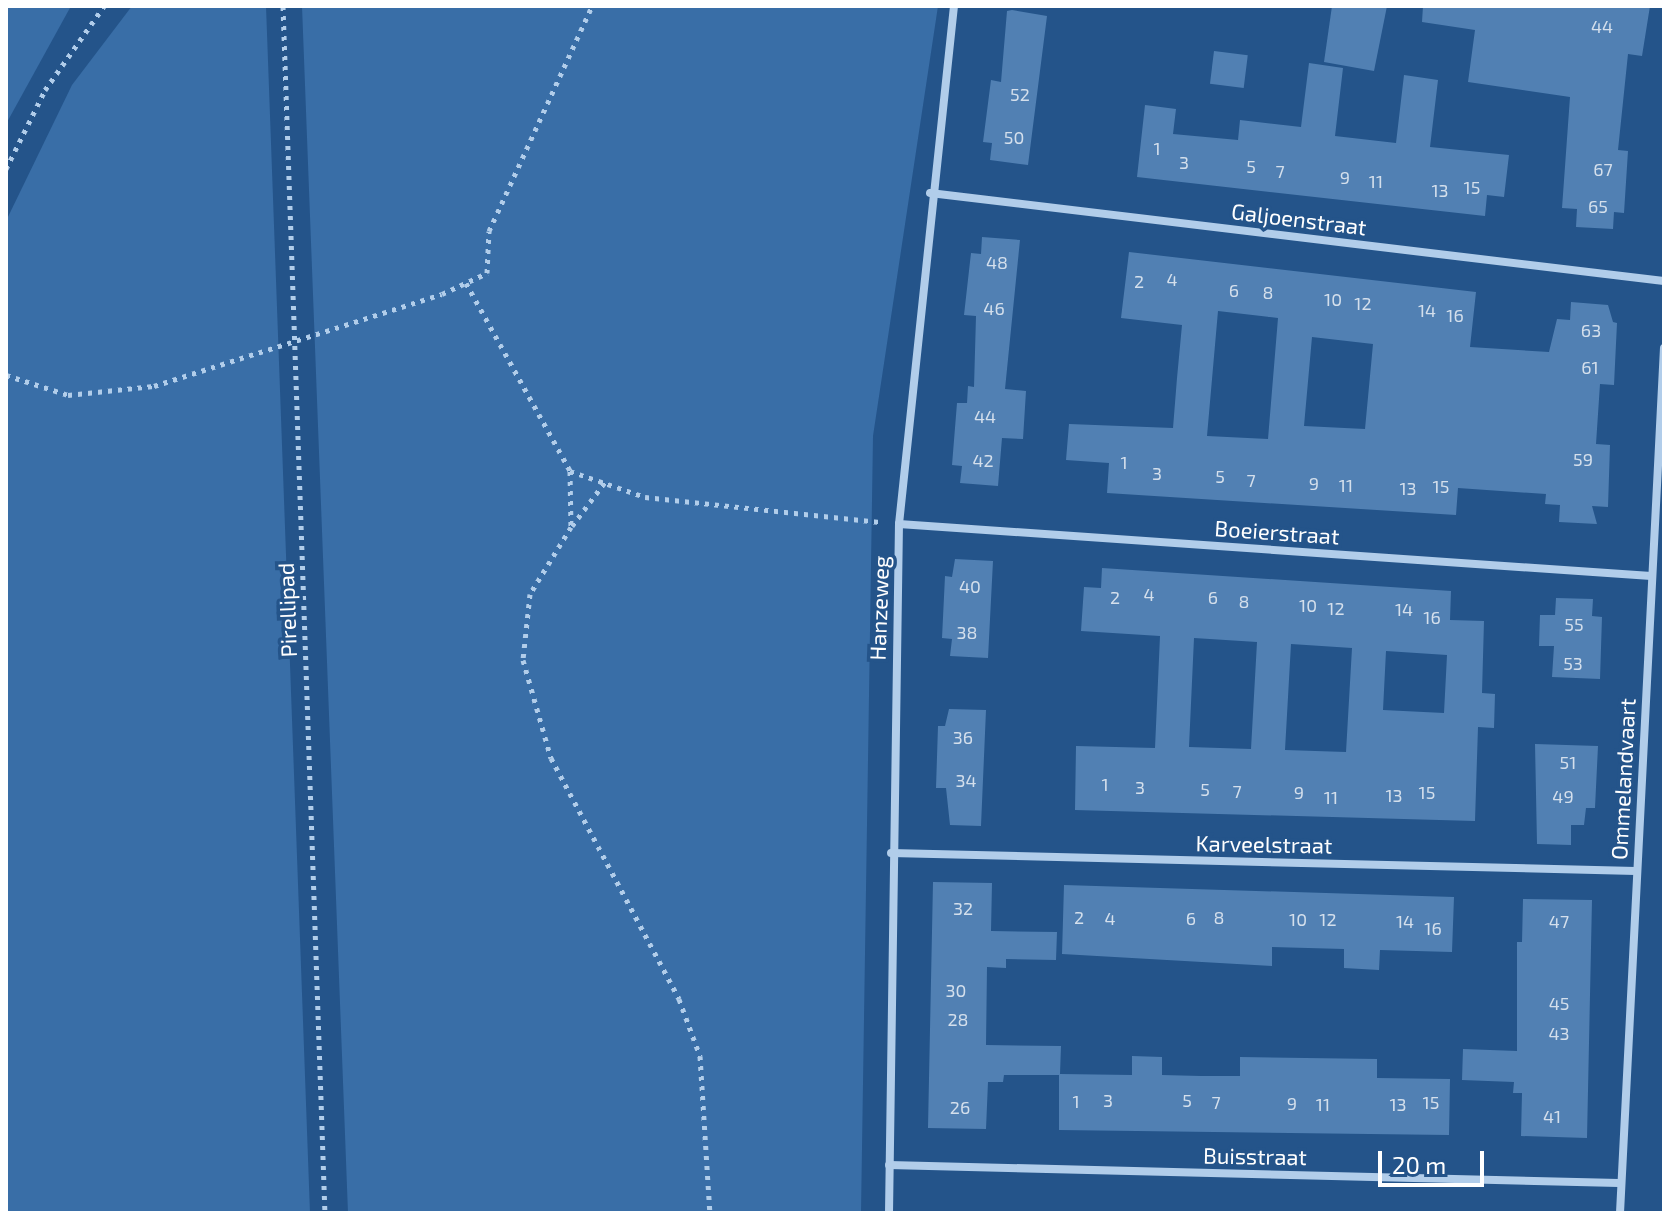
<!DOCTYPE html>
<html>
<head>
<meta charset="utf-8">
<style>
  body { margin:0 }
  #map { position:relative; width:1670px; height:1219px; overflow:hidden; background:#24548a; font-family:"Exo 2",sans-serif }
  div>[style] { position:absolute }
  [style*='--x'] { left:calc(var(--x)*1px); top:calc(var(--y)*1px); width:calc(var(--w)*1px); rotate:calc(var(--a)*1deg) }
  .green>* { inset:0; background:#396ea7 }
  .building>* { inset:0; background:#5180b3; transform-origin:0 0 }
  .path>* { height:5px; margin-top:-2.5px; transform-origin:0; background:repeating-linear-gradient(90deg,#b1cdea 0 4px,transparent 0 10px) }
  .minor>* { height:8px; margin:-4px; padding:0 4px; transform-origin:4px; border-radius:4px; background:#b1cdea }
  span { translate:-50% -50%; white-space:nowrap; text-align:center; line-height:1.15; -webkit-text-stroke:7px #24548a; paint-order:stroke }
  .number-label { font-size:18px; color:#d4dfec }
  .number-label span { -webkit-text-stroke-width:0 }
  .street-label { font-size:22px; color:#fff }
  .frame { position:absolute; inset:0; border:8px solid #fff; pointer-events:none }
  .scale { position:absolute; left:1378px; top:1151px; width:106px; height:36px; box-sizing:border-box; border:4px solid #fff; border-top:0; padding-left:10px; font-size:24px; line-height:28px; white-space:nowrap; color:#fff; -webkit-text-stroke:6px #24548a; paint-order:stroke }
</style>
</head>
<body>
<div id="map">
  <div class="green">
    <i style="clip-path:polygon(6px 6px,71px 6px,6px 124px)"></i>
    <i style="clip-path:polygon(132px 6px,266px 6px,310px 1213px,6px 1213px,6px 221px,72px 85px)"></i>
    <i style="clip-path:polygon(302px 6px,938px 6px,873px 436px,861px 1213px,348px 1213px)"></i>
  </div>
  <div class="building">
    <i style="clip-path:polygon(1332px 6px,1387px 6px,1374px 71px,1324px 62px)"></i>
    <i style="clip-path:polygon(1423px 6px,1650px 6px,1642px 56px,1628px 54px,1618px 150px,1628px 151px,1624px 213px,1614px 212px,1613px 229px,1576px 227px,1577px 209px,1562px 208px,1570px 97px,1468px 82px,1475px 30px,1422px 22px)"></i>
    <i style="clip-path:polygon(1012px 10px,1047px 16px,1028px 165px,990px 160px,992px 143px,983px 142px,991px 80px,1001px 82px,1007px 11px)"></i>
    <i style="left:1214px;top:51px;width:34px;height:33px;rotate:7deg"></i>
    <i style="clip-path:polygon(1309px 63px,1343px 68px,1335px 136px,1396px 143px,1404px 75px,1438px 80px,1430px 147px,1509px 155px,1504px 197px,1487px 195px,1485px 216px,1137px 177px,1145px 105px,1176px 109px,1173px 134px,1238px 140px,1240px 120px,1301px 127px)"></i>
    <i style="clip-path:polygon(982px 237px,1020px 240px,1005px 389px,1026px 391px,1023px 439px,1002px 438px,998px 486px,960px 483px,962px 466px,952px 465px,957px 403px,967px 403px,968px 386px,974px 387px,976px 316px,964px 315px,971px 253px,981px 254px)"></i>
    <i style="clip-path:polygon(evenodd,1129px 252px,1476px 292px,1470px 347px,1549px 352px,1557px 319px,1570px 320px,1571px 302px,1608px 305px,1613px 322px,1617px 323px,1614px 385px,1600px 384px,1596px 444px,1610px 445px,1608px 507px,1592px 506px,1597px 524px,1559px 522px,1560px 505px,1545px 504px,1546px 494px,1458px 488px,1456px 515px,1107px 493px,1109px 463px,1066px 460px,1069px 424px,1173px 428px,1177px 378px,1182px 325px,1121px 318px,1129px 252px,1218px 311px,1278px 318px,1268px 439px,1207px 436px,1218px 311px,1129px 252px,1312px 337px,1373px 344px,1365px 429px,1304px 426px,1312px 337px)"></i>
    <i style="clip-path:polygon(955px 559px,993px 561px,988px 658px,950px 656px,952px 639px,942px 638px,945px 576px,952px 577px)"></i>
    <i style="clip-path:polygon(evenodd,1102px 568px,1451px 591px,1450px 620px,1484px 621px,1482px 693px,1495px 694px,1494px 728px,1478px 727px,1475px 821px,1075px 810px,1076px 746px,1155px 748px,1160px 636px,1081px 631px,1084px 587px,1101px 588px,1102px 568px,1194px 638px,1257px 642px,1251px 749px,1189px 747px,1194px 638px,1102px 568px,1291px 644px,1352px 648px,1346px 752px,1285px 750px,1291px 644px,1102px 568px,1386px 651px,1447px 655px,1444px 713px,1383px 710px,1386px 651px)"></i>
    <i style="clip-path:polygon(1556px 598px,1593px 599px,1592px 616px,1602px 617px,1600px 679px,1552px 677px,1554px 646px,1539px 646px,1540px 615px,1555px 615px)"></i>
    <i style="clip-path:polygon(949px 709px,986px 710px,981px 826px,950px 825px,946px 788px,936px 788px,938px 726px,945px 726px)"></i>
    <i style="clip-path:polygon(1535px 744px,1598px 746px,1595px 808px,1586px 808px,1584px 825px,1571px 825px,1571px 845px,1537px 844px)"></i>
    <i style="clip-path:polygon(933px 882px,992px 883px,991px 931px,1057px 932px,1056px 960px,1006px 959px,1006px 968px,987px 967px,986px 1045px,1061px 1046px,1060px 1074px,1132px 1075px,1132px 1056px,1162px 1057px,1162px 1075px,1201px 1076px,1240px 1076px,1240px 1057px,1377px 1059px,1377px 1078px,1450px 1079px,1449px 1135px,1059px 1130px,1059px 1075px,1004px 1075px,1003px 1082px,988px 1082px,986px 1129px,928px 1128px)"></i>
    <i style="clip-path:polygon(1064px 885px,1454px 897px,1452px 952px,1380px 950px,1379px 970px,1344px 968px,1344px 949px,1272px 947px,1272px 966px,1062px 954px)"></i>
    <i style="clip-path:polygon(1523px 899px,1592px 900px,1587px 1138px,1521px 1136px,1522px 1093px,1513px 1093px,1514px 1082px,1462px 1080px,1463px 1049px,1517px 1051px,1517px 942px,1522px 942px)"></i>
  </div>
  <div class="path">
    <i style="--x:283;--y:6;--w:1208;--a:88.01"></i>
    <i style="--x:6;--y:169;--w:88;--a:-63.7"></i>
    <i style="--x:45;--y:90;--w:103;--a:-54.9"></i>
    <i style="--x:466;--y:283;--w:215;--a:61"></i>
    <i style="--x:570;--y:471;--w:79;--a:19.1"></i>
    <i style="--x:645;--y:497;--w:236;--a:6.1"></i>
    <i style="--x:6;--y:375;--w:65;--a:17.9"></i>
    <i style="--x:68;--y:395;--w:86;--a:-6"></i>
    <i style="--x:154;--y:386;--w:302;--a:-17.7"></i>
    <i style="--x:442;--y:294;--w:50;--a:-25"></i>
    <i style="--x:487;--y:273;--w:42;--a:-87.3"></i>
    <i style="--x:489;--y:231;--w:247;--a:-65.4"></i>
    <i style="--x:570;--y:471;--w:56;--a:89"></i>
    <i style="--x:571;--y:527;--w:79;--a:121.5"></i>
    <i style="--x:530;--y:594;--w:66;--a:96.1"></i>
    <i style="--x:523;--y:660;--w:102;--a:74.1"></i>
    <i style="--x:551;--y:758;--w:273;--a:62"></i>
    <i style="--x:679;--y:999;--w:61;--a:69.8"></i>
    <i style="--x:700;--y:1056;--w:157;--a:86.4"></i>
    <i style="--x:572;--y:526;--w:55;--a:-53.1"></i>
  </div>
  <div class="minor">
    <i style="--x:930;--y:193;--w:739;--a:6.84"></i>
    <i style="--x:899;--y:524;--w:754;--a:3.96"></i>
    <i style="--x:891;--y:853;--w:745;--a:1.38"></i>
    <i style="--x:889;--y:1165;--w:730;--a:1.41"></i>
    <i style="--x:889;--y:1213;--w:689;--a:-89.17"></i>
    <i style="--x:899;--y:524;--w:521;--a:-83.94"></i>
    <i style="--x:1620;--y:1213;--w:866;--a:-87.09"></i>
  </div>
  <div class="number-label">
    <span style="left:1602px;top:26px">44</span>
    <span style="left:1020px;top:94px">52</span>
    <span style="left:1014px;top:137px">50</span>
    <span style="left:1157px;top:148px">1</span>
    <span style="left:1184px;top:162px">3</span>
    <span style="left:1251px;top:166px">5</span>
    <span style="left:1603px;top:169px">67</span>
    <span style="left:1280px;top:171px">7</span>
    <span style="left:1345px;top:177px">9</span>
    <span style="left:1376px;top:181px">11</span>
    <span style="left:1472px;top:187px">15</span>
    <span style="left:1440px;top:190px">13</span>
    <span style="left:1598px;top:206px">65</span>
    <span style="left:997px;top:262px">48</span>
    <span style="left:1172px;top:279px">4</span>
    <span style="left:1139px;top:281px">2</span>
    <span style="left:1234px;top:290px">6</span>
    <span style="left:1268px;top:292px">8</span>
    <span style="left:1333px;top:299px">10</span>
    <span style="left:1363px;top:303px">12</span>
    <span style="left:994px;top:308px">46</span>
    <span style="left:1427px;top:310px">14</span>
    <span style="left:1455px;top:315px">16</span>
    <span style="left:1591px;top:330px">63</span>
    <span style="left:1590px;top:367px">61</span>
    <span style="left:985px;top:416px">44</span>
    <span style="left:1583px;top:459px">59</span>
    <span style="left:983px;top:460px">42</span>
    <span style="left:1124px;top:462px">1</span>
    <span style="left:1157px;top:473px">3</span>
    <span style="left:1220px;top:476px">5</span>
    <span style="left:1251px;top:480px">7</span>
    <span style="left:1314px;top:483px">9</span>
    <span style="left:1346px;top:485px">11</span>
    <span style="left:1441px;top:486px">15</span>
    <span style="left:1408px;top:488px">13</span>
    <span style="left:970px;top:586px">40</span>
    <span style="left:1149px;top:594px">4</span>
    <span style="left:1115px;top:597px">2</span>
    <span style="left:1213px;top:597px">6</span>
    <span style="left:1244px;top:601px">8</span>
    <span style="left:1308px;top:605px">10</span>
    <span style="left:1336px;top:608px">12</span>
    <span style="left:1404px;top:609px">14</span>
    <span style="left:1432px;top:617px">16</span>
    <span style="left:1574px;top:624px">55</span>
    <span style="left:967px;top:632px">38</span>
    <span style="left:1573px;top:663px">53</span>
    <span style="left:963px;top:737px">36</span>
    <span style="left:1568px;top:762px">51</span>
    <span style="left:966px;top:780px">34</span>
    <span style="left:1105px;top:784px">1</span>
    <span style="left:1140px;top:787px">3</span>
    <span style="left:1205px;top:789px">5</span>
    <span style="left:1237px;top:791px">7</span>
    <span style="left:1299px;top:792px">9</span>
    <span style="left:1427px;top:792px">15</span>
    <span style="left:1394px;top:795px">13</span>
    <span style="left:1563px;top:796px">49</span>
    <span style="left:1331px;top:797px">11</span>
    <span style="left:963px;top:908px">32</span>
    <span style="left:1079px;top:917px">2</span>
    <span style="left:1219px;top:917px">8</span>
    <span style="left:1110px;top:918px">4</span>
    <span style="left:1191px;top:918px">6</span>
    <span style="left:1298px;top:919px">10</span>
    <span style="left:1328px;top:919px">12</span>
    <span style="left:1405px;top:921px">14</span>
    <span style="left:1559px;top:921px">47</span>
    <span style="left:1433px;top:928px">16</span>
    <span style="left:956px;top:990px">30</span>
    <span style="left:1559px;top:1003px">45</span>
    <span style="left:958px;top:1019px">28</span>
    <span style="left:1559px;top:1033px">43</span>
    <span style="left:1108px;top:1100px">3</span>
    <span style="left:1187px;top:1100px">5</span>
    <span style="left:1076px;top:1101px">1</span>
    <span style="left:1216px;top:1102px">7</span>
    <span style="left:1431px;top:1102px">15</span>
    <span style="left:1292px;top:1103px">9</span>
    <span style="left:1323px;top:1104px">11</span>
    <span style="left:1398px;top:1104px">13</span>
    <span style="left:960px;top:1107px">26</span>
    <span style="left:1552px;top:1116px">41</span>
  </div>
  <div class="street-label">
    <span style="left:1299px;top:219px;rotate:7deg">Galjoenstraat</span>
    <span style="left:1277px;top:532px;rotate:4deg">Boeierstraat</span>
    <span style="left:879px;top:608px;rotate:-88deg">Hanzeweg</span>
    <span style="left:287px;top:610px;rotate:-92deg">Pirellipad</span>
    <span style="left:1623px;top:779px;rotate:-87deg">Ommelandvaart</span>
    <span style="left:1264px;top:844px;rotate:1deg">Karveelstraat</span>
    <span style="left:1255px;top:1156px;rotate:1deg">Buisstraat</span>
  </div>
  <div class="frame"></div>
  <div class="scale">20 m</div>
</div>
</body>
</html>
